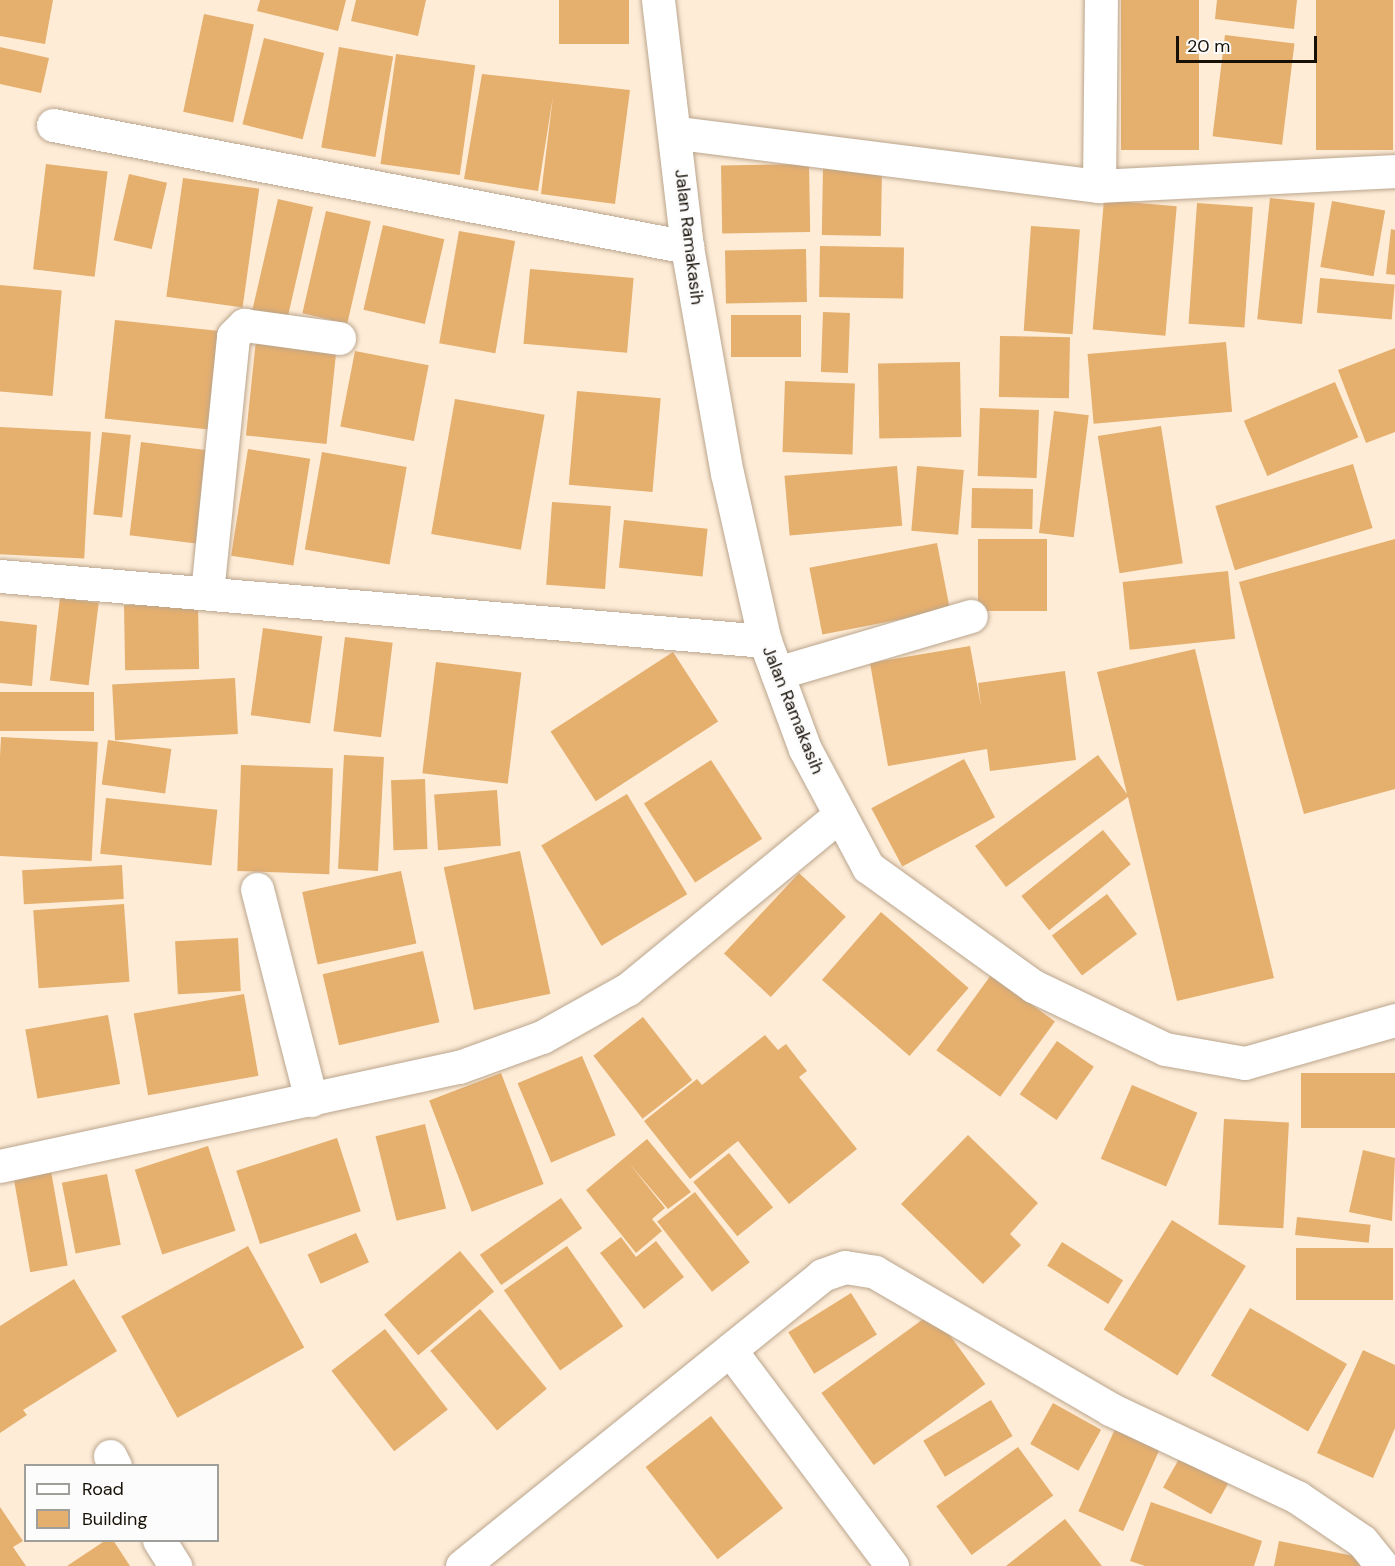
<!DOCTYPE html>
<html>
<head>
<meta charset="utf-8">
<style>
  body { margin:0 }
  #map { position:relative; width:1395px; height:1566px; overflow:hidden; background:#feecd7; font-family:"DM Sans",sans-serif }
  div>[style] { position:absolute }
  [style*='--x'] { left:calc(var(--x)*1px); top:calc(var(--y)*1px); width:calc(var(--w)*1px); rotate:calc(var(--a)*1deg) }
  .building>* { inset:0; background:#e5af6e; transform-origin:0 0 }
  .roads { filter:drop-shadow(0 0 2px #baa58d) drop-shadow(0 0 2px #baa58d) }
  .minor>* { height:33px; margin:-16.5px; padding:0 16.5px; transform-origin:16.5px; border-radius:16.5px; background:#fff }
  span { translate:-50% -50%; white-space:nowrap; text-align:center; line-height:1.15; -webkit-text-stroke:6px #fcfcfc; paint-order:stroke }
  .street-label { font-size:18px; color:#171007 }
  .legend { position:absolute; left:24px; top:1464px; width:195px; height:78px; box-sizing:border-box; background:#fcfcfc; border:2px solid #a09e9a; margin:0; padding:8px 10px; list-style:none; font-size:18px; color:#171007 }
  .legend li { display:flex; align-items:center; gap:12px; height:30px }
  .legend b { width:30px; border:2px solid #a09e9a }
  .scale { position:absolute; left:1176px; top:36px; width:141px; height:27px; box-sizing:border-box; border:3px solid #171007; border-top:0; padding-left:8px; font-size:18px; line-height:21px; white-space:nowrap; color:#171007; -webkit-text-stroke:4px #fcfcfc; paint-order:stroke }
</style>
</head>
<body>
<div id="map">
  <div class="building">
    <i style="clip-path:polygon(0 0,53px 0,45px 44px,0 36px)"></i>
    <i style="clip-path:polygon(260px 0,346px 0,338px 31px,257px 11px)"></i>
    <i style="clip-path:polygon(356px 0,426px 0,418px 36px,351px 21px)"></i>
    <i style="left:559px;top:0;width:70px;height:44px"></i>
    <i style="left:1121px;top:0;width:78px;height:150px"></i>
    <i style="clip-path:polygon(1217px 0,1297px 0,1294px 29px,1215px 19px)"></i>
    <i style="left:1316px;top:0;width:77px;height:150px"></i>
    <i style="left:204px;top:14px;width:51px;height:100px;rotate:12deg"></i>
    <i style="left:1225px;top:35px;width:70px;height:102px;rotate:7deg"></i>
    <i style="left:264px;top:38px;width:62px;height:89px;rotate:14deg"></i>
    <i style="clip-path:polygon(0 47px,49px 58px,41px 93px,0 84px)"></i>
    <i style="left:339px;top:47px;width:55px;height:102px;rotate:10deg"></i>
    <i style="left:396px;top:54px;width:80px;height:111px;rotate:8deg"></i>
    <i style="clip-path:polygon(482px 74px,630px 90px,615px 204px,541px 194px,553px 96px,538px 191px,464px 179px)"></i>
    <i style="left:46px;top:164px;width:62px;height:106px;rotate:7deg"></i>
    <i style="left:809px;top:164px;width:68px;height:88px;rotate:89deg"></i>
    <i style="left:823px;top:167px;width:59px;height:68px;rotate:1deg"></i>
    <i style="left:129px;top:174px;width:39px;height:68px;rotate:13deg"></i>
    <i style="left:183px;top:178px;width:77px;height:120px;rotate:8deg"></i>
    <i style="left:1270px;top:198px;width:45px;height:122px;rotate:6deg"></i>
    <i style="left:278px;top:199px;width:36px;height:116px;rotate:13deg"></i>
    <i style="left:1104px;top:200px;width:73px;height:130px;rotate:5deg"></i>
    <i style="left:1332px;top:201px;width:54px;height:67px;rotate:10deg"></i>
    <i style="left:1197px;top:203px;width:56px;height:121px;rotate:4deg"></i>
    <i style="left:326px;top:211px;width:46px;height:105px;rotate:13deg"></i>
    <i style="left:383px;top:225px;width:63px;height:87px;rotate:13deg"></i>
    <i style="left:1031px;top:226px;width:49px;height:105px;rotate:4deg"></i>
    <i style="clip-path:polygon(1391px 229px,1395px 230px,1395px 275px,1386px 274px)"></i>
    <i style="left:459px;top:231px;width:57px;height:114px;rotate:10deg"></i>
    <i style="left:820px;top:246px;width:84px;height:51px;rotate:1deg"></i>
    <i style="left:806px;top:249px;width:53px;height:81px;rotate:89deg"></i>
    <i style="left:530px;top:269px;width:104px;height:75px;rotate:5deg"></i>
    <i style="left:1320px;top:278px;width:75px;height:35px;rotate:5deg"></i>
    <i style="left:0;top:285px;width:62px;height:106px;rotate:5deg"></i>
    <i style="left:823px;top:312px;width:27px;height:60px;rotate:2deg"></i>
    <i style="left:731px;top:315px;width:70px;height:42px"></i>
    <i style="left:115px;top:320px;width:105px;height:99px;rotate:6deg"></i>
    <i style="left:1000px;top:336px;width:70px;height:61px;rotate:1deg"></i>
    <i style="left:256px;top:340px;width:81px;height:96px;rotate:6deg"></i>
    <i style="left:1226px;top:342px;width:70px;height:139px;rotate:85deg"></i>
    <i style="clip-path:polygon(1395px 348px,1395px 432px,1366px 443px,1338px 370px)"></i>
    <i style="left:355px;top:351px;width:75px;height:77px;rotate:11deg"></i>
    <i style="left:960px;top:362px;width:75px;height:82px;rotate:89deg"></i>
    <i style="left:785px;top:381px;width:70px;height:71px;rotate:2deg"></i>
    <i style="left:1335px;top:382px;width:60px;height:99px;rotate:67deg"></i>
    <i style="left:577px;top:391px;width:84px;height:94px;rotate:5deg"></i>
    <i style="left:455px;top:399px;width:91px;height:137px;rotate:10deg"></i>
    <i style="left:980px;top:408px;width:59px;height:68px;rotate:2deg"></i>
    <i style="left:1054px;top:411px;width:35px;height:123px;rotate:7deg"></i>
    <i style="left:1161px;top:426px;width:139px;height:64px;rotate:81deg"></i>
    <i style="left:0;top:427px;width:91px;height:127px;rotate:3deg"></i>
    <i style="left:102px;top:432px;width:29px;height:83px;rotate:6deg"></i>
    <i style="left:141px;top:442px;width:67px;height:94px;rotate:7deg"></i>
    <i style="left:248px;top:449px;width:63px;height:108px;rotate:9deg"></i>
    <i style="left:322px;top:452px;width:86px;height:99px;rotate:10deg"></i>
    <i style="left:1353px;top:464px;width:67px;height:144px;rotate:73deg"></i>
    <i style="left:897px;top:466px;width:60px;height:113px;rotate:85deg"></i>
    <i style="left:917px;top:466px;width:47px;height:65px;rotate:5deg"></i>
    <i style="left:972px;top:488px;width:61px;height:40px;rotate:1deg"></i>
    <i style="left:552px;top:502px;width:59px;height:83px;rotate:4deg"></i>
    <i style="left:624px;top:520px;width:84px;height:48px;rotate:6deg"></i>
    <i style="left:978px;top:539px;width:69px;height:72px"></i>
    <i style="clip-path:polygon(1395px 539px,1395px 789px,1304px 814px,1239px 582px)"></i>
    <i style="left:937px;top:543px;width:68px;height:130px;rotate:79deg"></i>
    <i style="left:1228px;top:571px;width:68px;height:106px;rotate:84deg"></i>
    <i style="left:60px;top:598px;width:39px;height:83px;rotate:7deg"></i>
    <i style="left:198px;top:604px;width:65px;height:74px;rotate:89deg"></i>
    <i style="clip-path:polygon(0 621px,37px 625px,32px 686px,0 683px)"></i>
    <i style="left:263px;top:628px;width:60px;height:88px;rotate:8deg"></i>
    <i style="left:345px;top:637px;width:48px;height:95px;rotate:7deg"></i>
    <i style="clip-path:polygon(970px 646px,981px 706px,978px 683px,1065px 671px,1076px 760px,990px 771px,987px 749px,888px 766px,870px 663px)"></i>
    <i style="clip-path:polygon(1195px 649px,1274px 978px,1177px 1001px,1128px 797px,1006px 887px,975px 846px,1098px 755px,1127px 794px,1097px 672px)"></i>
    <i style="left:673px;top:652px;width:83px;height:146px;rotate:57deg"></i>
    <i style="left:436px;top:662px;width:86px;height:112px;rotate:7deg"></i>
    <i style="left:235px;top:678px;width:56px;height:123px;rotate:87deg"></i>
    <i style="left:0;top:692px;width:94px;height:39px"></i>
    <i style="left:1px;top:737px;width:97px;height:119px;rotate:3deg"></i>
    <i style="left:108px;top:740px;width:64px;height:45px;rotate:8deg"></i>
    <i style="left:344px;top:755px;width:40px;height:114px;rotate:3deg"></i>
    <i style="left:964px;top:759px;width:66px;height:105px;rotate:62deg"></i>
    <i style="left:711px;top:760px;width:94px;height:80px;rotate:57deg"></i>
    <i style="left:241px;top:765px;width:92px;height:106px;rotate:2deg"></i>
    <i style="left:425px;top:779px;width:70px;height:34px;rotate:88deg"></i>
    <i style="left:497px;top:790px;width:56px;height:63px;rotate:86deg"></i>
    <i style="left:627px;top:794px;width:117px;height:100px;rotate:59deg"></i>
    <i style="left:106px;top:798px;width:112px;height:56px;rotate:6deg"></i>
    <i style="left:1103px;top:830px;width:44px;height:105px;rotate:51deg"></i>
    <i style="left:520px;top:851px;width:146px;height:78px;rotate:78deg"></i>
    <i style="left:122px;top:865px;width:34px;height:100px;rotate:87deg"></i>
    <i style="left:401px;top:871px;width:74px;height:101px;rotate:78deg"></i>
    <i style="left:799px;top:873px;width:64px;height:110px;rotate:43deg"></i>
    <i style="left:1107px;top:894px;width:50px;height:69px;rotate:53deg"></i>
    <i style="left:124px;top:904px;width:78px;height:91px;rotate:86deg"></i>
    <i style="left:881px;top:912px;width:116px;height:90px;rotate:41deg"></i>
    <i style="left:238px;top:938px;width:53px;height:63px;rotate:87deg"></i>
    <i style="left:423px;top:951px;width:73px;height:103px;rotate:77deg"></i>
    <i style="left:991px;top:975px;width:79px;height:93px;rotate:36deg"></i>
    <i style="left:244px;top:994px;width:83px;height:112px;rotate:80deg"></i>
    <i style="left:108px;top:1015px;width:70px;height:84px;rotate:80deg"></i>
    <i style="left:643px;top:1017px;width:80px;height:63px;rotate:52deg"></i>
    <i style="clip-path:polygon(765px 1035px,778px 1050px,786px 1044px,807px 1071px,799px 1077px,857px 1149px,789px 1204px,738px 1141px,690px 1179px,644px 1121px,697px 1079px,702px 1085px)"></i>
    <i style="left:1057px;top:1041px;width:45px;height:65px;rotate:35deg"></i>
    <i style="left:582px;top:1056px;width:86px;height:70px;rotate:67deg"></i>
    <i style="left:501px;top:1073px;width:119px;height:77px;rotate:69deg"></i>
    <i style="left:1395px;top:1073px;width:55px;height:94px;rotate:90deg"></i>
    <i style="left:1132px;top:1085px;width:71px;height:80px;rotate:23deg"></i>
    <i style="left:1224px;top:1119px;width:65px;height:106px;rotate:3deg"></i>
    <i style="left:425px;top:1124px;width:87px;height:51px;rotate:76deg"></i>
    <i style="clip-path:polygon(968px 1135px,1038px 1203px,1010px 1234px,1021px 1245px,983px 1284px,901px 1204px)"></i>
    <i style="left:337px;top:1138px;width:77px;height:106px;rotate:72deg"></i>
    <i style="clip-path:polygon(647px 1139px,691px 1192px,668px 1209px,628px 1162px,665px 1208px,652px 1219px,662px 1231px,636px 1253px,586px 1190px)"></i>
    <i style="left:208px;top:1146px;width:89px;height:77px;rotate:72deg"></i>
    <i style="clip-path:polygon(1363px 1150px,1395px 1158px,1392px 1221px,1349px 1212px)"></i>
    <i style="left:729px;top:1153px;width:70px;height:46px;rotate:51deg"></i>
    <i style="left:51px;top:1171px;width:96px;height:38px;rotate:80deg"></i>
    <i style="left:107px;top:1174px;width:72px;height:46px;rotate:79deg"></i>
    <i style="left:695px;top:1192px;width:89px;height:48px;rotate:52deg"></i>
    <i style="left:561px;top:1198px;width:37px;height:99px;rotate:55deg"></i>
    <i style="left:1297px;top:1217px;width:74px;height:18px;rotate:6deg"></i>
    <i style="left:1172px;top:1220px;width:87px;height:129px;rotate:32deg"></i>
    <i style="left:356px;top:1233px;width:32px;height:53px;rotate:66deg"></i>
    <i style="clip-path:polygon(621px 1237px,636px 1257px,656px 1241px,684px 1277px,644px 1309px,600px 1253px)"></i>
    <i style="left:1062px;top:1242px;width:72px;height:28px;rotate:32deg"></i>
    <i style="left:248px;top:1246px;width:116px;height:145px;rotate:61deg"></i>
    <i style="left:567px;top:1246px;width:98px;height:77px;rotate:55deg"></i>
    <i style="left:1296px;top:1248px;width:97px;height:52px"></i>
    <i style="left:460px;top:1251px;width:53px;height:99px;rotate:50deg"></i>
    <i style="clip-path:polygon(74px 1279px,117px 1351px,23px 1410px,27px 1415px,0 1433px,0 1326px)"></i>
    <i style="left:851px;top:1293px;width:49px;height:74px;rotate:58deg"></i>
    <i style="left:1250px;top:1308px;width:112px;height:78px;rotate:30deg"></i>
    <i style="left:480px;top:1309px;width:104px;height:65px;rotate:50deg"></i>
    <i style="left:933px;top:1312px;width:89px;height:138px;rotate:54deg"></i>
    <i style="left:385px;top:1329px;width:102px;height:68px;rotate:52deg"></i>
    <i style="clip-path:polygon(1363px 1350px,1395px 1365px,1395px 1428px,1373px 1478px,1317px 1453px)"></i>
    <i style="left:991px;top:1400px;width:42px;height:79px;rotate:59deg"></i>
    <i style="left:1053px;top:1403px;width:55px;height:47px;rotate:29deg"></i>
    <i style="left:711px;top:1416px;width:117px;height:83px;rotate:52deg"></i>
    <i style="left:1115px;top:1429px;width:49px;height:90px;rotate:24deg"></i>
    <i style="left:1018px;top:1447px;width:60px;height:101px;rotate:54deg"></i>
    <i style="left:1180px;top:1457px;width:55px;height:35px;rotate:29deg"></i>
    <i style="clip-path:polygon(1151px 1502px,1262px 1541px,1254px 1566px,1145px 1566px,1130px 1561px)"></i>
    <i style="clip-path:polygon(0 1507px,23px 1541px,13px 1547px,26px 1566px,0 1566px)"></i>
    <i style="clip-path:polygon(1065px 1519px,1102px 1566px,1006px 1566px)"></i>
    <i style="clip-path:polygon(106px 1540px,113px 1540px,130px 1566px,67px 1566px)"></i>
    <i style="clip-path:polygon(1279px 1541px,1369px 1559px,1368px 1566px,1274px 1566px)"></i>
  </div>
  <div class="roads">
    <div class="minor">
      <i style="--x:658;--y:0;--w:249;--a:83.3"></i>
      <i style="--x:687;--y:247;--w:230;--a:80"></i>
      <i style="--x:727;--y:473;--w:172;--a:77.3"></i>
      <i style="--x:765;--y:641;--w:115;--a:69.7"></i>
      <i style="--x:805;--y:749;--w:134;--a:61.9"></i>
      <i style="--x:868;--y:867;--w:203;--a:35.8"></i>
      <i style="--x:1033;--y:986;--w:146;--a:25.5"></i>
      <i style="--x:1165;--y:1049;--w:81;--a:9.9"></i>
      <i style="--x:1245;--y:1063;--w:156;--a:-16"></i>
      <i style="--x:53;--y:125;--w:646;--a:10.89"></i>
      <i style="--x:678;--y:133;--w:424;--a:7.2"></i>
      <i style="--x:1099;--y:186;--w:296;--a:-2.9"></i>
      <i style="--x:1099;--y:186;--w:186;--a:-89.4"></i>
      <i style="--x:0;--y:576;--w:768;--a:4.86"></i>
      <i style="--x:207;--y:593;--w:258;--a:-84.2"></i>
      <i style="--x:233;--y:336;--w:16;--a:-45"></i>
      <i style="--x:244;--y:325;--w:96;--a:7.8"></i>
      <i style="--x:777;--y:673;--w:202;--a:-16.4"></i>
      <i style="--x:257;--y:889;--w:218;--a:75.6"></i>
      <i style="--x:0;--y:1166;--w:470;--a:-12.2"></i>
      <i style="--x:459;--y:1067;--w:88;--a:-19.9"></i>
      <i style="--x:542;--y:1037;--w:98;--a:-29.2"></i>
      <i style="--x:628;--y:989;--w:274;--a:-39.4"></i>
      <i style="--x:730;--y:1350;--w:270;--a:53.1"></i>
      <i style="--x:110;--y:1456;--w:11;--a:63"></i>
      <i style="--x:159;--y:1540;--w:31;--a:58"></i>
      <i style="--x:462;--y:1566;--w:463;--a:-38.9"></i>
      <i style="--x:822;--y:1275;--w:24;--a:-19"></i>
      <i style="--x:845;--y:1267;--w:30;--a:9"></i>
      <i style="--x:875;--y:1272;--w:272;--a:30.2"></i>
      <i style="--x:1110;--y:1409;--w:207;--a:25.2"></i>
      <i style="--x:1297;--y:1497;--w:78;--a:34.1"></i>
      <i style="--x:1362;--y:1541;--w:32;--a:51"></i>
    </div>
  </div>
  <div class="street-label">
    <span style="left:689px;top:237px;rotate:83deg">Jalan Ramakasih</span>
    <span style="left:793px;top:710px;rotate:68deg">Jalan Ramakasih</span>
  </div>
  <ul class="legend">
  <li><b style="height:8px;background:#fff"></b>Road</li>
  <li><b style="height:16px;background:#e5af6e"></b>Building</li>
  </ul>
  <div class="scale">20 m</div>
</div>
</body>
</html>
